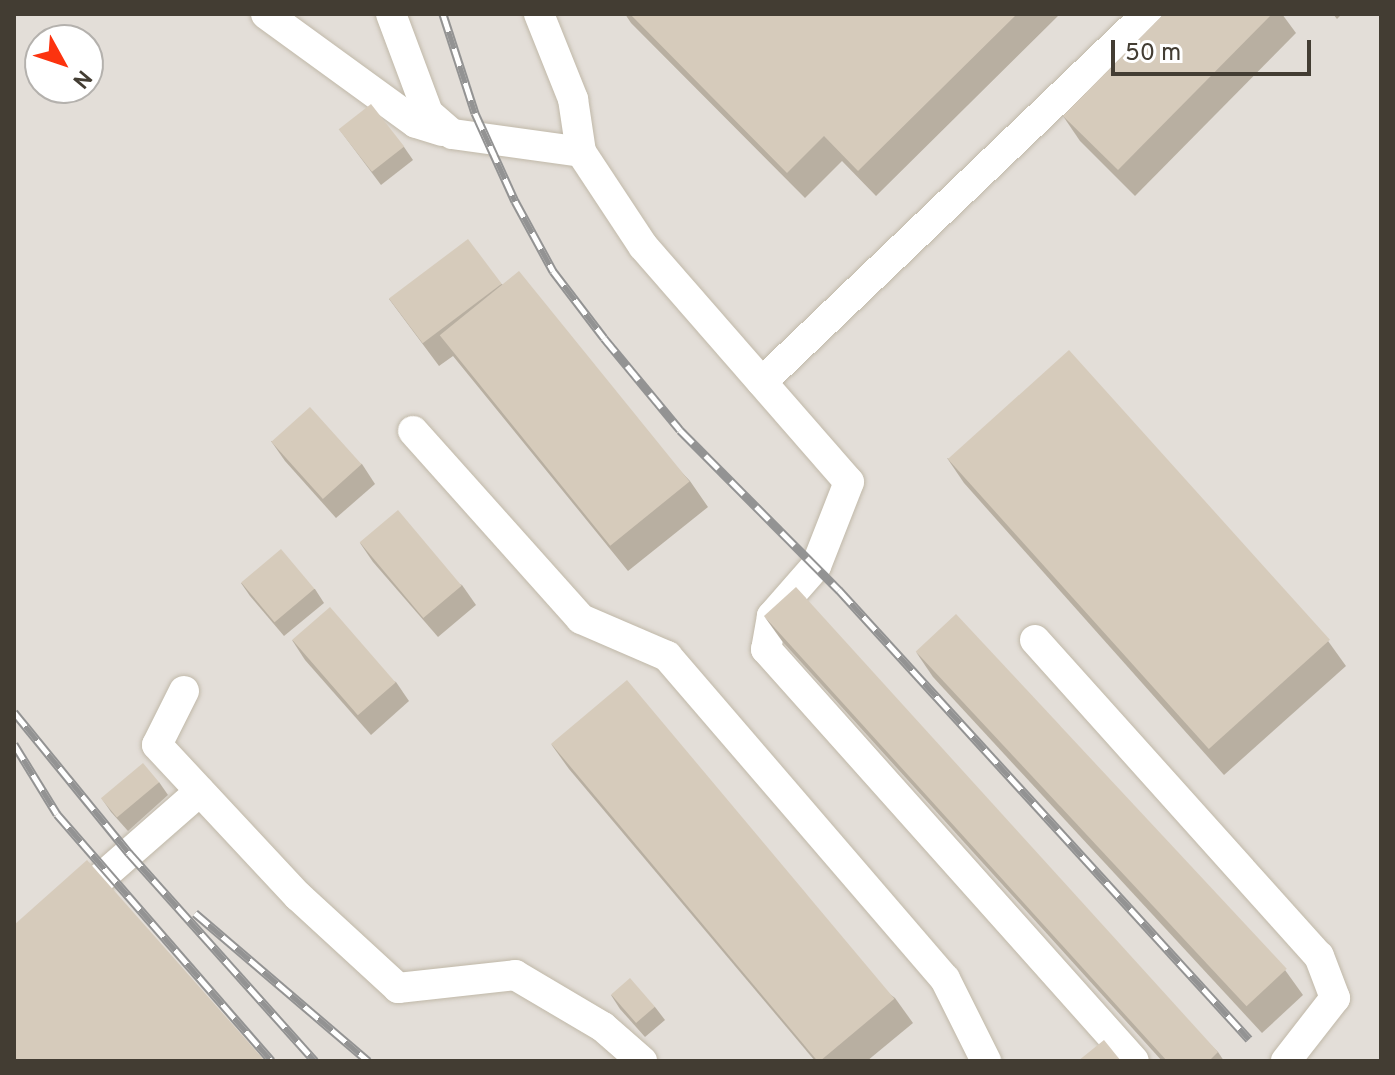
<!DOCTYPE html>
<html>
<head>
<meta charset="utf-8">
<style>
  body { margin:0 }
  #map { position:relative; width:1395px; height:1075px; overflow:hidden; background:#f2ede3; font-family:Overpass,sans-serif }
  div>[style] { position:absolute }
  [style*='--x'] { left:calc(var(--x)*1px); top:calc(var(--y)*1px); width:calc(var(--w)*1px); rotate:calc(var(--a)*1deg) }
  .industrial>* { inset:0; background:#e3ded8 }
  .roads { filter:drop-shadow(0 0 2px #c0b8a8) drop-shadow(0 0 2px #c0b8a8) }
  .minor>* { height:30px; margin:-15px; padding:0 15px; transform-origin:15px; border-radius:15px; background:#fff }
  .rail>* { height:9px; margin-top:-4.5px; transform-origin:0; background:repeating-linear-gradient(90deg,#fff 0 18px,#939393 0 36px); box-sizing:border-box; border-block:2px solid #939393 }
  .wall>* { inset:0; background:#b8afa1 }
  .building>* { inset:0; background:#d6cbbb; transform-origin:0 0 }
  span { translate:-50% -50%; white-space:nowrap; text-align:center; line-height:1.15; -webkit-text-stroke:6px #fff; paint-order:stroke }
  .frame { position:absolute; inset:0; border:16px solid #433d33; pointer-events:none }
  .north { position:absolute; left:24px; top:24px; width:80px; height:80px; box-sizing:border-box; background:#fff; border:2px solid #b4b1ad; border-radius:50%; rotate:130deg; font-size:22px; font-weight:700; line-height:32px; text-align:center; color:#433d33 }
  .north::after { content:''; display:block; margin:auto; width:28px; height:36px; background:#fc330f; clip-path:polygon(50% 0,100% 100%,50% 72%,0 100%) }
  .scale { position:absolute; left:1111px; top:40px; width:200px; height:36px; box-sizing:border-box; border:4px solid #433d33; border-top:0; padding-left:10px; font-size:24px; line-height:28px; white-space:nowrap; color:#433d33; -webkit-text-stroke:6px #fff; paint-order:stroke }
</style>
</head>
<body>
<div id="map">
  <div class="industrial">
    <i style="clip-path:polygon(evenodd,14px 14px,1381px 14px,1381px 1060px,14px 1061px,14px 14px,40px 40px,88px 40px,88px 88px,40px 88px,40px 40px)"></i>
  </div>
  <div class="roads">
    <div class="minor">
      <i style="--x:266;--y:14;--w:185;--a:36"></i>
      <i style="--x:416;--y:123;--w:27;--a:17"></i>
      <i style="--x:391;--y:14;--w:106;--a:69.5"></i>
      <i style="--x:428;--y:113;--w:32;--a:41"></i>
      <i style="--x:452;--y:134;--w:130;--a:7.9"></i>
      <i style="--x:539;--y:14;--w:92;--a:68.2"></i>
      <i style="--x:573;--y:99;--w:54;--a:81.4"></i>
      <i style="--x:581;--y:152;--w:113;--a:56.6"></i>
      <i style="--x:643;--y:246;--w:313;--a:48.9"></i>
      <i style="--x:849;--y:482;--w:90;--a:111.4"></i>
      <i style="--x:816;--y:566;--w:67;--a:131.3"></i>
      <i style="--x:772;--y:616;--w:34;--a:100"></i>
      <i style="--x:766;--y:649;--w:552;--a:48.23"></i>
      <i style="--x:762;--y:382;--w:533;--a:-43.71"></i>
      <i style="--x:413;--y:431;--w:252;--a:48.2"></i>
      <i style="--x:581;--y:619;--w:94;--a:23.3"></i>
      <i style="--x:667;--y:656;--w:426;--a:49.3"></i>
      <i style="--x:945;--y:979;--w:92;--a:63.4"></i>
      <i style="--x:1035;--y:640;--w:425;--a:48.1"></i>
      <i style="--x:1319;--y:956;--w:45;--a:69.1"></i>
      <i style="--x:1335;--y:998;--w:80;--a:127.9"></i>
      <i style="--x:184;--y:691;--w:60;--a:116.6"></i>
      <i style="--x:157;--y:745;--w:207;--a:47"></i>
      <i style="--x:298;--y:896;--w:136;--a:42.6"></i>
      <i style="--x:398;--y:988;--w:118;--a:-6.3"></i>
      <i style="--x:515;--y:975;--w:102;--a:30.6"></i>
      <i style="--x:603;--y:1027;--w:52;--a:41.1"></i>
      <i style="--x:14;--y:954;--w:247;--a:-41.2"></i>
    </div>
  </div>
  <div class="rail">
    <i style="--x:443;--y:14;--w:104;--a:72.1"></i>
    <i style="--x:475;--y:113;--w:97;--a:65.6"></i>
    <i style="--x:515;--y:201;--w:80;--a:61.5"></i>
    <i style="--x:553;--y:271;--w:84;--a:52.7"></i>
    <i style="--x:604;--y:338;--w:119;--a:50.4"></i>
    <i style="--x:680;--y:430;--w:226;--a:45.2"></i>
    <i style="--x:839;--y:590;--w:608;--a:47.6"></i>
    <i style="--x:14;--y:712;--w:182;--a:50.8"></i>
    <i style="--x:129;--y:853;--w:279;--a:48.2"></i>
    <i style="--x:14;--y:744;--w:82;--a:58.4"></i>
    <i style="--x:57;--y:814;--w:327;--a:49"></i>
    <i style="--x:195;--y:913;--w:228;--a:40.5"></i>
  </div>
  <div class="wall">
    <i style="clip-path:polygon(625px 14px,1060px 14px,876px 196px,842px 161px,805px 198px,631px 23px)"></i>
    <i style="clip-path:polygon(1164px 14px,1282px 14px,1296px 33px,1135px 196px,1080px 141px,1063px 116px)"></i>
    <i style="clip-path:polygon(1333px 14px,1342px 14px,1337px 19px)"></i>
    <i style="clip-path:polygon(339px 129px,404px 147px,413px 160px,381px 185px)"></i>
    <i style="clip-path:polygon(502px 284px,690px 481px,708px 507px,628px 571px,453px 356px,439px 366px,389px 299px)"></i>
    <i style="clip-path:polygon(271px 441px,362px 464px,375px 484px,336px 518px,285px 461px)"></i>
    <i style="clip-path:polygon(947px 458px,1328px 641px,1346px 666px,1224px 775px,964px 483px)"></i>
    <i style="clip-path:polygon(360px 543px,462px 585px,476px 605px,438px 637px,373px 562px)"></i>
    <i style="clip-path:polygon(241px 583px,315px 589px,324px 603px,284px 636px,250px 596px)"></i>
    <i style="clip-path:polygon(764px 616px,1218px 1052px,1224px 1061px,1162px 1061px,782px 641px)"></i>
    <i style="clip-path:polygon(292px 640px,396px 682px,409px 701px,371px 735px,305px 660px)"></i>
    <i style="clip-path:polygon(916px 652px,1285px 970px,1303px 995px,1262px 1033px,933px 677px)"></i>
    <i style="clip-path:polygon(551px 744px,895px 998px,913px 1023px,867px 1061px,815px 1061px,569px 769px)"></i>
    <i style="clip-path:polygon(159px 782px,168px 795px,128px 831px,111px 812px,102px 799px)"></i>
    <i style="clip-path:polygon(611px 995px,655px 1007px,665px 1020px,645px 1037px,620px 1009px)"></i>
  </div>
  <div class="building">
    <i style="clip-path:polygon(630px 14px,1017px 14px,858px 171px,824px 136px,787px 173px)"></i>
    <i style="clip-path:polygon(1164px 14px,1272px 14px,1118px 170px,1063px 116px)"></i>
    <i style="left:371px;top:104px;width:54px;height:41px;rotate:52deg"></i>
    <i style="left:468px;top:239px;width:56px;height:99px;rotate:53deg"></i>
    <i style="left:519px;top:271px;width:271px;height:102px;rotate:51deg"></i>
    <i style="left:1069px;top:350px;width:390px;height:163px;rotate:48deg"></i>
    <i style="left:310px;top:407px;width:77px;height:52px;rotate:48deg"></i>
    <i style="left:398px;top:510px;width:99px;height:50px;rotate:50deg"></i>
    <i style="left:281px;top:549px;width:52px;height:52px;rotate:50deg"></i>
    <i style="clip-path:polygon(796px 587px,1218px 1052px,1209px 1061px,1167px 1061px,764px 616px)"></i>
    <i style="left:330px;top:607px;width:100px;height:50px;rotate:49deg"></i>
    <i style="left:956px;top:614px;width:485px;height:55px;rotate:47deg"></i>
    <i style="left:627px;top:680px;width:416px;height:99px;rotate:50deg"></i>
    <i style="left:143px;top:763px;width:25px;height:55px;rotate:50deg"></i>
    <i style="clip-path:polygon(87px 860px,265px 1061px,14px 1061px,14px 925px)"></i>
    <i style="left:630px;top:978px;width:38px;height:25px;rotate:49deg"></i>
    <i style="clip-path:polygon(1104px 1040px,1121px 1061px,1078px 1061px)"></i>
  </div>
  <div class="frame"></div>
  <div class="north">N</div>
  <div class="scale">50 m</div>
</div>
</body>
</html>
